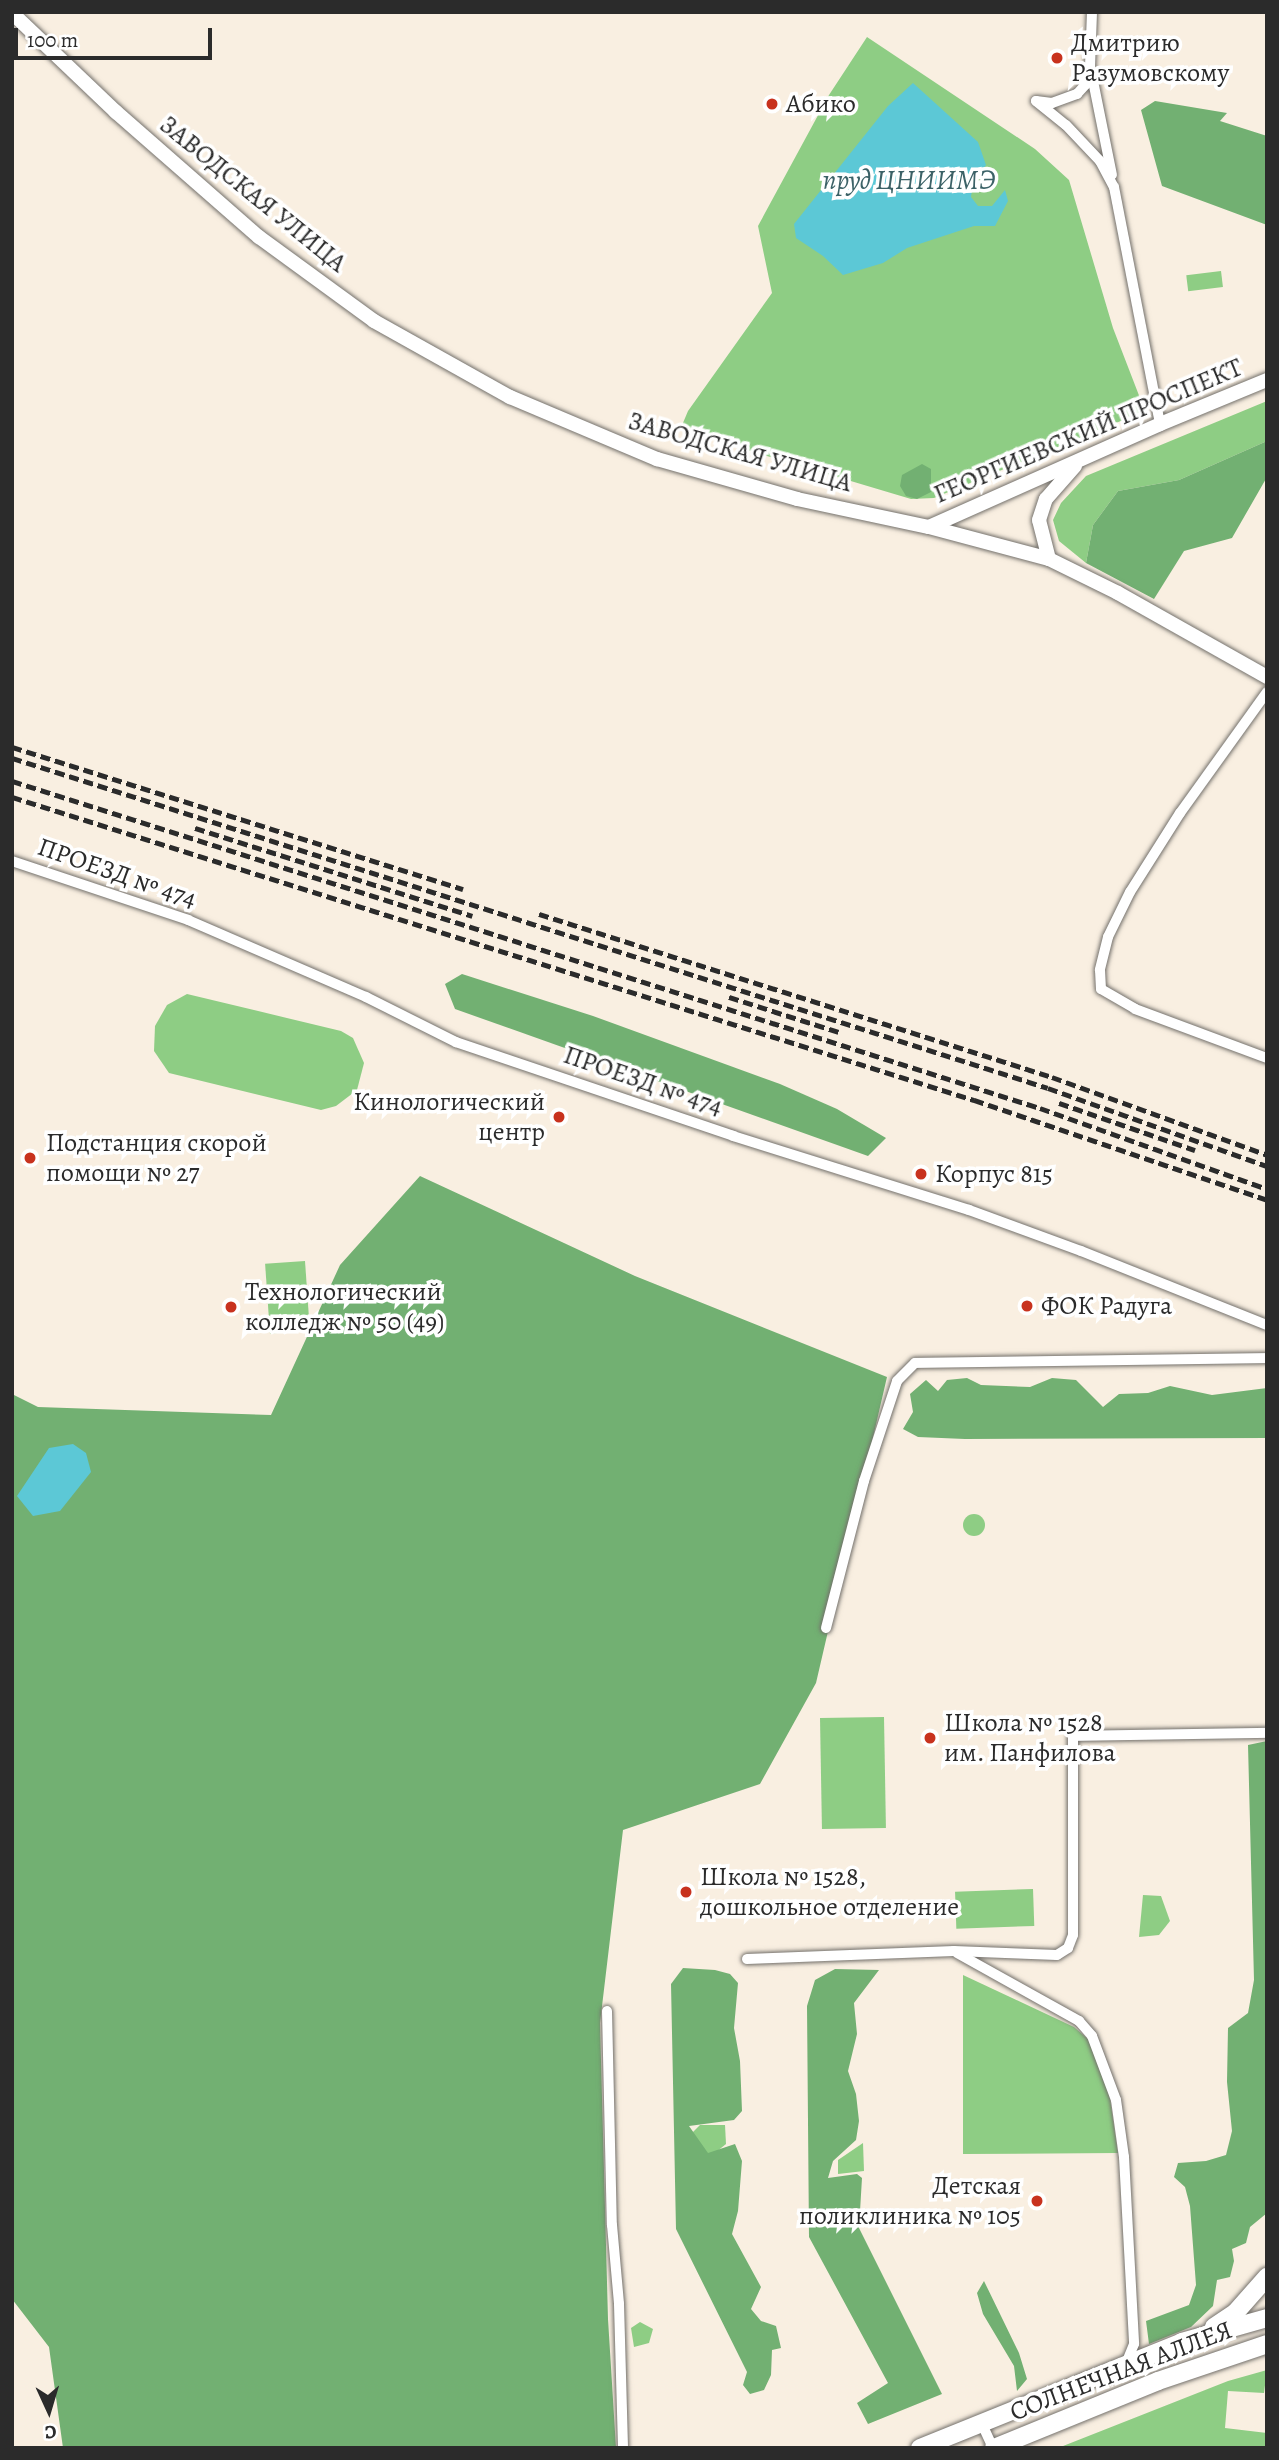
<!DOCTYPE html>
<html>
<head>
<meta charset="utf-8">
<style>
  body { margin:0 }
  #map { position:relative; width:1279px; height:2460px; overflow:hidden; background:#f9efe1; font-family:Alegreya,serif }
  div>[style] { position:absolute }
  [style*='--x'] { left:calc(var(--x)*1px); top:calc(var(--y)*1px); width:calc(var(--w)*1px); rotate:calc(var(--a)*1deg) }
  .green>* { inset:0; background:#8ecd84; transform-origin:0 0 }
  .round { border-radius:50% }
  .forest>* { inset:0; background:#72b072 }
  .water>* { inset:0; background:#5cc8d6 }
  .roads { filter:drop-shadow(0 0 2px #73706b) drop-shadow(0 0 2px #73706b) }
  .minor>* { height:10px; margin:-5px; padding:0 5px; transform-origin:5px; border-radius:5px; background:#fff }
  .tertiary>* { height:14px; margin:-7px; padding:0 7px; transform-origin:7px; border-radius:7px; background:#fff }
  .primary>* { height:18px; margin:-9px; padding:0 9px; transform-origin:9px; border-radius:9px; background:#fff }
  .rail>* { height:4.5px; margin-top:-2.25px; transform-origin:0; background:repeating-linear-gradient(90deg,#2b2b2b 0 10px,transparent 0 15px) }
  .dots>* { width:19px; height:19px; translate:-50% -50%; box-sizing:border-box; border:4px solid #fff; border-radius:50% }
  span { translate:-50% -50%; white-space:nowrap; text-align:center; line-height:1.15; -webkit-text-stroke:7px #fff; paint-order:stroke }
  .poi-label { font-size:26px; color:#2b2b2b }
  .left { translate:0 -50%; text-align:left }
  .right { translate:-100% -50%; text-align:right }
  .street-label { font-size:26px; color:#2b2b2b }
  .water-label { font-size:28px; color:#3c6267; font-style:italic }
  .frame { position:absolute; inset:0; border:14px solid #2b2b2b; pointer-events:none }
  .north { position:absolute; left:14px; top:2376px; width:70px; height:70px; -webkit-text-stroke:5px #fff; paint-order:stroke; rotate:176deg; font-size:19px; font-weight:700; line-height:28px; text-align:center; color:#2b2b2b }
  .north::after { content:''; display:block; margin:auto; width:24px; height:32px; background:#2b2b2b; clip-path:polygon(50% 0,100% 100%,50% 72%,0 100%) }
  .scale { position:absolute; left:14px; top:28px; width:198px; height:32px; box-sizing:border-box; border:4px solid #2b2b2b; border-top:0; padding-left:9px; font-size:21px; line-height:24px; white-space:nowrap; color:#2b2b2b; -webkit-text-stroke:5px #fff; paint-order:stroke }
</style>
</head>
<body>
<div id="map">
  <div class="green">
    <i style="clip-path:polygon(867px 37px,1035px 149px,1069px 180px,1113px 328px,1145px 411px,934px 498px,911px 499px,680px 430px,688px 411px,772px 293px,758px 226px,829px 95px)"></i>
    <i style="left:1221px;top:271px;width:16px;height:35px;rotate:83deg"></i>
    <i style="clip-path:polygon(1267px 401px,1267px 441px,1179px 480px,1118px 491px,1093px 525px,1086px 563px,1059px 541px,1053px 520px,1061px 503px,1086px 476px)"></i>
    <i style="clip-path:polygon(187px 994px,341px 1031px,353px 1038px,364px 1063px,357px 1090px,336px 1106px,321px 1110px,169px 1073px,154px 1051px,155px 1026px,167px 1005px)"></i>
    <i style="left:305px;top:1261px;width:70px;height:40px;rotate:86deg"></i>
    <i class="round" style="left:963px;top:1514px;width:22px;height:22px"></i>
    <i style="left:884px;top:1717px;width:111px;height:64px;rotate:89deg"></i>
    <i style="left:1033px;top:1889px;width:37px;height:78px;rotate:88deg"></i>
    <i style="clip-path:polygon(1143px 1895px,1161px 1896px,1170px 1921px,1159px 1935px,1139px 1937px)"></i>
    <i style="clip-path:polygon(963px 1975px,1074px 2027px,1089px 2040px,1109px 2092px,1118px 2153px,963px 2154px)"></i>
    <i style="clip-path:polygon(700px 2125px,725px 2125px,726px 2144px,710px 2157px,690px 2135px)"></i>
    <i style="clip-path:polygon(863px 2143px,864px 2171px,838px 2174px,838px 2160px)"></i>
    <i style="clip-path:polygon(640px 2322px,653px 2329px,649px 2343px,634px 2347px,631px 2328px)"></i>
    <i style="clip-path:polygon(1267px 2370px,1264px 2393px,1228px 2391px,1225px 2428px,1267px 2433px,1267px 2448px,1058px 2448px,1228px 2381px)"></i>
  </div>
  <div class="forest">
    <i style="clip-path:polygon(1155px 101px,1227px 113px,1220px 121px,1267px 136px,1267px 225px,1162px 186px,1141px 110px)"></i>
    <i style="clip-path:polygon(1267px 441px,1267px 477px,1232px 538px,1184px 551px,1154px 599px,1086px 563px,1093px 525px,1118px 491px,1179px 480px)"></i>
    <i style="clip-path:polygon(922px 464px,931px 469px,931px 492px,917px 499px,906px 496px,900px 486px,902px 475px)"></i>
    <i style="clip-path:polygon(462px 974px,593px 1016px,780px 1084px,837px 1109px,886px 1138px,868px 1156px,455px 1009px,445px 984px)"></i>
    <i style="clip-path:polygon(420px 1176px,635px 1276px,887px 1377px,816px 1683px,760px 1784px,623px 1830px,600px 2023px,608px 2319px,616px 2448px,63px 2448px,49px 2347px,12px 2299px,12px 1394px,38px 1407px,271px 1415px,340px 1265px)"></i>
    <i style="clip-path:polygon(967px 1378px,981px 1385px,1030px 1387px,1052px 1378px,1076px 1380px,1103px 1407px,1119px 1394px,1148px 1393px,1170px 1386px,1212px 1395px,1267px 1388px,1267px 1438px,965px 1439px,918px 1437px,903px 1429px,913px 1412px,910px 1394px,926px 1380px,938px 1391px,947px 1380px)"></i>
    <i style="clip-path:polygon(1267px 1741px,1267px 2213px,1250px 2227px,1246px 2243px,1232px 2249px,1234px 2261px,1230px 2277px,1217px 2280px,1213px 2306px,1191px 2327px,1149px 2344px,1146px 2321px,1189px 2305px,1196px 2285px,1190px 2206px,1185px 2187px,1174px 2177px,1178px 2163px,1206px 2161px,1226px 2155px,1232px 2131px,1227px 2082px,1228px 2028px,1248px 2013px,1254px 1980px,1248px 1745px)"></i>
    <i style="clip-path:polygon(683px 1968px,715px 1970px,730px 1974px,738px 1983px,734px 2028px,740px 2061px,742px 2111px,734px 2120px,689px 2126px,708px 2153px,735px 2144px,742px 2161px,738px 2211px,732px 2234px,761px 2287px,751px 2309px,761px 2321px,776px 2326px,781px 2348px,772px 2350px,771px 2375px,764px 2390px,750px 2394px,743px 2385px,747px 2372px,676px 2229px,671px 1984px)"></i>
    <i style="clip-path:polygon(835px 1969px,879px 1970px,854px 2003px,857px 2034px,848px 2071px,856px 2094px,859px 2121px,856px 2140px,833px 2161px,828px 2178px,857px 2174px,862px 2178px,859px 2228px,942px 2394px,868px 2424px,857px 2403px,888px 2383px,809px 2237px,807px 2006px,815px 1980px)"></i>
    <i style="clip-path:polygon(984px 2281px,1019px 2353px,1027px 2379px,1017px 2391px,1014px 2366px,983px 2314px,977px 2293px)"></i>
  </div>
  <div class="water">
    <i style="clip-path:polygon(913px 83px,978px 142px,986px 165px,973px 182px,971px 197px,978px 206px,992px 206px,1005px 190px,1008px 201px,995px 226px,974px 226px,907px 248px,883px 263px,843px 275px,823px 256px,796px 238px,794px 224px,888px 106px)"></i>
    <i style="clip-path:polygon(73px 1444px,86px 1453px,91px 1472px,60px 1511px,33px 1516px,17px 1496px,49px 1448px)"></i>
  </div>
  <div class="roads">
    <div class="minor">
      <i style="--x:1092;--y:12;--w:54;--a:92.1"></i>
      <i style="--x:1090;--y:66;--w:111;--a:78.6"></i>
      <i style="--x:1036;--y:101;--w:38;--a:39"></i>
      <i style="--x:1066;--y:125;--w:50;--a:46.6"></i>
      <i style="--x:1100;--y:161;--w:30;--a:62"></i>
      <i style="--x:1114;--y:187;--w:241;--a:79"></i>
      <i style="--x:1036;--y:101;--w:16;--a:7"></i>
      <i style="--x:1052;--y:103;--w:27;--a:-20"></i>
      <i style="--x:1077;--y:94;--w:13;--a:-48"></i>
      <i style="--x:1086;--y:84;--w:15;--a:-79"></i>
      <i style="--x:1267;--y:692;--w:149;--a:125.7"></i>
      <i style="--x:1180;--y:813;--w:93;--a:122.3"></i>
      <i style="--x:1130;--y:892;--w:50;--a:116.1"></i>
      <i style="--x:1108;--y:937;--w:34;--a:104"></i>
      <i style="--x:1100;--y:970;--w:19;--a:87"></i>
      <i style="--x:1101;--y:989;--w:39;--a:30"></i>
      <i style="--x:1135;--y:1009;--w:141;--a:20.4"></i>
      <i style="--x:12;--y:861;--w:186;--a:18.5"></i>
      <i style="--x:188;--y:920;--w:194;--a:23.4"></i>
      <i style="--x:366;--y:997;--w:101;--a:26.6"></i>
      <i style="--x:456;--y:1042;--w:293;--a:18.7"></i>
      <i style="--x:733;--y:1136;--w:247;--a:17.4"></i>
      <i style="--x:969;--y:1210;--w:119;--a:20.1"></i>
      <i style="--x:1081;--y:1251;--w:200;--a:21.7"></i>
      <i style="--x:826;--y:1628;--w:152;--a:-75.5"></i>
      <i style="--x:864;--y:1481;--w:105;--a:-71.7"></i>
      <i style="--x:897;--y:1381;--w:25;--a:-45"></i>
      <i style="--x:915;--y:1363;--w:352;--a:-0.8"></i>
      <i style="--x:957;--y:1953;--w:140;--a:29.1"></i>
      <i style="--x:1079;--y:2021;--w:20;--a:49"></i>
      <i style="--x:1092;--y:2036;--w:68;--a:69.4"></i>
      <i style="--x:1116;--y:2100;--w:58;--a:82"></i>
      <i style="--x:1124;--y:2157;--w:187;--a:86.9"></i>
      <i style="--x:1134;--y:2344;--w:22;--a:112"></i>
      <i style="--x:747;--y:1959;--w:207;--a:-2.2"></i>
      <i style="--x:954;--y:1951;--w:103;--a:2.2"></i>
      <i style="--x:1057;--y:1955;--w:13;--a:-32"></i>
      <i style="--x:1068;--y:1948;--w:14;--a:-69"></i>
      <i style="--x:1073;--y:1935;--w:199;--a:-90"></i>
      <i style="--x:1073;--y:1736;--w:194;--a:-0.9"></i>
      <i style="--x:607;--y:2011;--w:214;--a:88.7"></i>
      <i style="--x:612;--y:2225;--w:79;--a:84.9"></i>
      <i style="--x:619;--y:2304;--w:144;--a:88.4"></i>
      <i style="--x:981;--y:2422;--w:29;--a:65"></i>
    </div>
    <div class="tertiary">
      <i style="--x:12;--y:13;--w:144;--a:43.6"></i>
      <i style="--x:116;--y:112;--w:190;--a:41.2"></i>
      <i style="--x:259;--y:237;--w:142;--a:36.1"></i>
      <i style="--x:374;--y:321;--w:156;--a:29.2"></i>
      <i style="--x:510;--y:397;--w:160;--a:22.9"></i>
      <i style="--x:657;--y:459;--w:146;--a:15.9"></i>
      <i style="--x:797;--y:499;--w:135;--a:12"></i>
      <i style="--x:929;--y:527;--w:124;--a:14.9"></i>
      <i style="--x:1049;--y:559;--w:77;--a:26.2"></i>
      <i style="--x:1118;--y:593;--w:171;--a:29.4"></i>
      <i style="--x:929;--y:527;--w:253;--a:-24"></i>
      <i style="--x:1160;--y:424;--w:116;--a:-22.4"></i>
      <i style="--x:1049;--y:559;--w:40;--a:-104.4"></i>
      <i style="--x:1039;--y:520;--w:22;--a:-72"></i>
      <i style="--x:1046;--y:499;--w:44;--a:-48.7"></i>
    </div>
    <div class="primary">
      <i style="--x:1214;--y:2327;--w:27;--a:-34"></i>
      <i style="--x:1236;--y:2312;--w:47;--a:-48.5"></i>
      <i style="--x:920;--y:2448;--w:283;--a:-22"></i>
      <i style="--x:1182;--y:2342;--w:88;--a:-15.8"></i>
      <i style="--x:994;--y:2448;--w:177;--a:-22.2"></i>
      <i style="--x:1158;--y:2381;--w:115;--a:-18.7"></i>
    </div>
  </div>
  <div class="rail">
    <i style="--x:12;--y:747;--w:473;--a:17.5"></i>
    <i style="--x:12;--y:758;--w:1087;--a:17.67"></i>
    <i style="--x:1048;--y:1088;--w:232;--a:19.6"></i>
    <i style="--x:12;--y:781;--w:1079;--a:17.65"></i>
    <i style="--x:1040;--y:1108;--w:241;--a:19.6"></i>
    <i style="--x:12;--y:797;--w:1009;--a:17.48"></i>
    <i style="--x:974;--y:1100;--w:310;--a:18.8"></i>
    <i style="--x:195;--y:828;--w:291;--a:17.6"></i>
    <i style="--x:539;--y:914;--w:538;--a:17.63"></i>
    <i style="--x:1052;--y:1077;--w:229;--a:19.9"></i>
    <i style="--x:729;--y:997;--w:115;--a:17.7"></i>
    <i style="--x:1059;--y:1103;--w:144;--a:19.1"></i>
  </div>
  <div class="dots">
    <i style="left:1057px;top:58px;background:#c8321e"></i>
    <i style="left:772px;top:104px;background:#c8321e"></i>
    <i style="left:559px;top:1117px;background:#c8321e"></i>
    <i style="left:30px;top:1158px;background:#c8321e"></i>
    <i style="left:921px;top:1174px;background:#c8321e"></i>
    <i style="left:1027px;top:1306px;background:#c8321e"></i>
    <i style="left:231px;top:1307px;background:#c8321e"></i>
    <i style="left:930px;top:1738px;background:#c8321e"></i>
    <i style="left:686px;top:1892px;background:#c8321e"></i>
    <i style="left:1037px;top:2201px;background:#c8321e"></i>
  </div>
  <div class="poi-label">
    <span class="left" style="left:1071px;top:58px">Дмитрию<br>Разумовскому</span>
    <span class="left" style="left:786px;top:104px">Абико</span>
    <span class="right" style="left:545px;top:1117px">Кинологический<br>центр</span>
    <span class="left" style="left:46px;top:1158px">Подстанция скорой<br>помощи № 27</span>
    <span class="left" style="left:935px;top:1174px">Корпус 815</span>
    <span class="left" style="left:245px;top:1307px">Технологический<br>колледж № 50 (49)</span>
    <span class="left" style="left:1041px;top:1306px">ФОК Радуга</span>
    <span class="left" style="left:944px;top:1738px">Школа № 1528<br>им. Панфилова</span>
    <span class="left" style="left:700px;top:1892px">Школа № 1528,<br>дошкольное отделение</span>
    <span class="right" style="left:1021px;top:2201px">Детская<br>поликлиника № 105</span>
  </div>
  <div class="street-label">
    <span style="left:253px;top:194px;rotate:39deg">ЗАВОДСКАЯ УЛИЦА</span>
    <span style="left:1088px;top:431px;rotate:-23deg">ГЕОРГИЕВСКИЙ ПРОСПЕКТ</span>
    <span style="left:740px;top:452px;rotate:16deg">ЗАВОДСКАЯ УЛИЦА</span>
    <span style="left:117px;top:873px;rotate:19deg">ПРОЕЗД № 474</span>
    <span style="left:643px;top:1081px;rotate:19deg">ПРОЕЗД № 474</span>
    <span style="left:1121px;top:2371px;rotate:-21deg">СОЛНЕЧНАЯ АЛЛЕЯ</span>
  </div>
  <div class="water-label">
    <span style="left:909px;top:180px">пруд ЦНИИМЭ</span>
  </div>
  <div class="frame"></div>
  <div class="north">С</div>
  <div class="scale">100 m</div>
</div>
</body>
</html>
